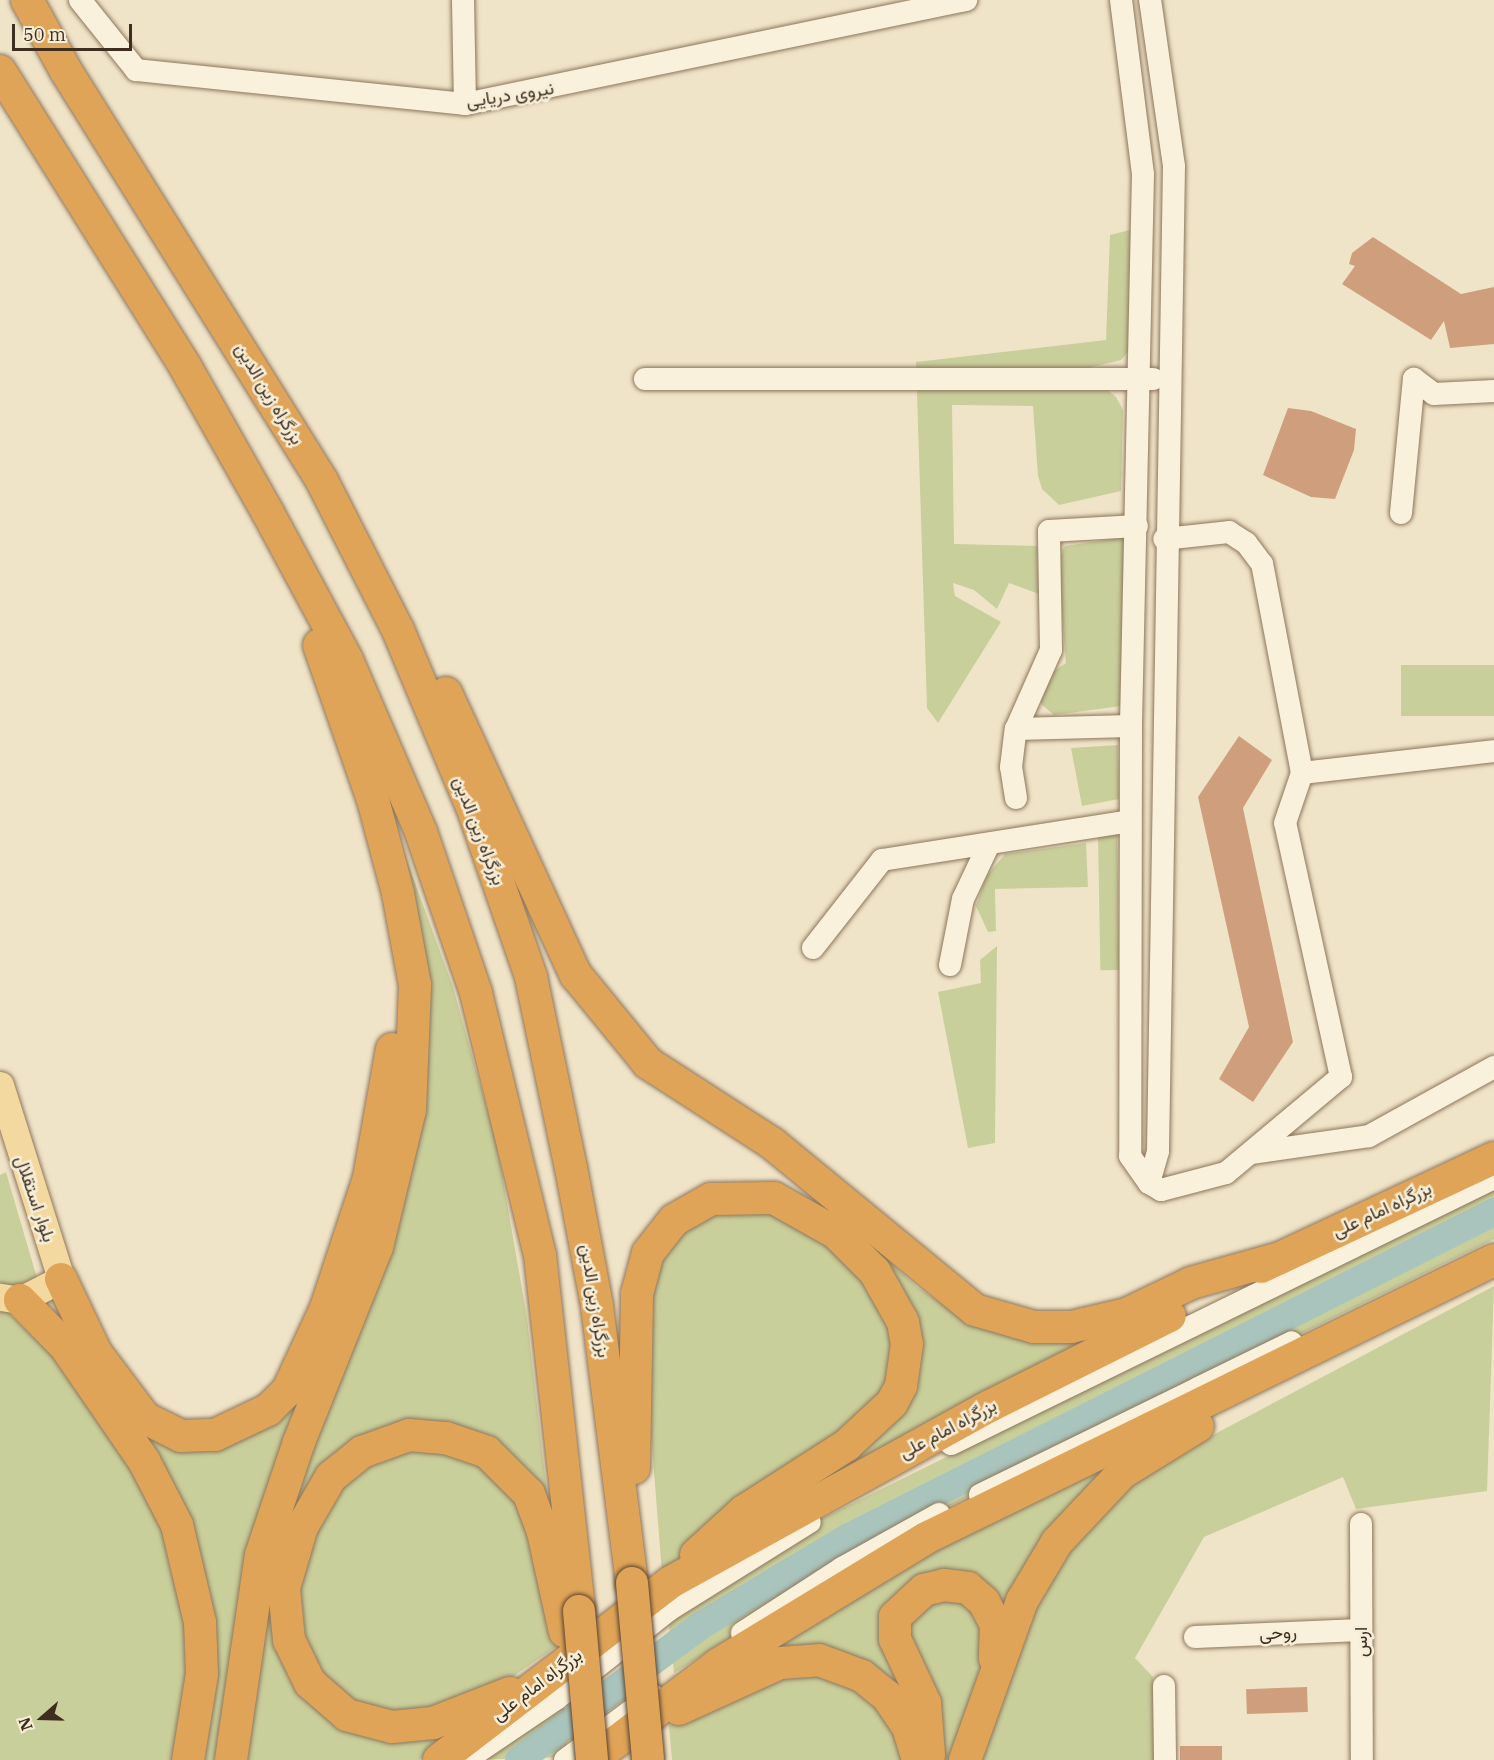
<!DOCTYPE html>
<html>
<head>
<meta charset="utf-8">
<style>
  body { margin:0 }
  #map { position:relative; width:1494px; height:1760px; overflow:hidden; background:#f0e4c8; font-family:"IBM Plex Serif",Vazirmatn,serif }
  div>[style] { position:absolute }
  [style*='--x'] { left:calc(var(--x)*1px); top:calc(var(--y)*1px); width:calc(var(--w)*1px); rotate:calc(var(--a)*1deg) }
  .green>* { inset:0; background:#c9cf9b; transform-origin:0 0 }
  .river>* { height:28px; margin:-14px; padding:0 14px; transform-origin:14px; border-radius:14px; background:#a9c4bc }
  .building>* { inset:0; background:#cf9f7d; transform-origin:0 0 }
  .roads { filter:drop-shadow(0 0 2px #8d765c) drop-shadow(0 0 2px #8d765c) }
  .minor>* { height:22px; margin:-11px; padding:0 11px; transform-origin:11px; border-radius:11px; background:#faf1dc }
  .major>* { height:27px; margin:-13.5px; padding:0 13.5px; transform-origin:13.5px; border-radius:13.5px; background:#f3d9a0 }
  .highway>* { height:32px; margin:-16px; padding:0 16px; transform-origin:16px; border-radius:16px; background:#e0a458 }
  .bridges { filter:drop-shadow(0 0 2px #5b4430) drop-shadow(0 0 2px #5b4430) }
  .highway-bridge>* { height:32px; margin:-16px; padding:0 16px; transform-origin:16px; border-radius:16px; background:#e0a458 }
  span { translate:-50% -50%; white-space:nowrap; text-align:center; line-height:1.15; -webkit-text-stroke:5px #f7eed8; paint-order:stroke }
  .street-label { font-size:18px; color:#3d2e20 }
  .north { position:absolute; left:12px; top:1688px; width:60px; height:60px; -webkit-text-stroke:4px #f7eed8; paint-order:stroke; rotate:250deg; font-size:16px; font-weight:700; line-height:24px; text-align:center; color:#3d2e20 }
  .north::after { content:''; display:block; margin:auto; width:21px; height:27px; background:#3d2e20; clip-path:polygon(50% 0,100% 100%,50% 72%,0 100%) }
  .scale { position:absolute; left:12px; top:24px; width:120px; height:27px; box-sizing:border-box; border:3px solid #3d2e20; border-top:0; padding-left:8px; font-size:18px; line-height:21px; white-space:nowrap; color:#3d2e20; -webkit-text-stroke:4px #f7eed8; paint-order:stroke }
</style>
</head>
<body>
<div id="map">
  <div class="green">
    <i style="clip-path:polygon(1130px 230px,1132px 347px,1121px 360px,1055px 376px,1104px 387px,1116px 397px,1123px 410px,1121px 491px,1059px 505px,1042px 489px,1038px 476px,1033px 406px,952px 405px,954px 544px,1037px 546px,1039px 594px,1009px 583px,997px 609px,974px 590px,953px 583px,955px 596px,1001px 622px,938px 723px,927px 708px,916px 362px,1106px 340px,1110px 235px)"></i>
    <i style="clip-path:polygon(1126px 537px,1121px 706px,1054px 715px,1041px 704px,1042px 679px,1066px 663px,1058px 561px,1065px 546px)"></i>
    <i style="left:1494px;top:665px;width:51px;height:93px;rotate:90deg"></i>
    <i style="clip-path:polygon(357px 724px,453px 987px,497px 1145px,527px 1318px,550px 1520px,516px 1465px,368px 1440px,276px 1592px,336px 1716px,485px 1710px,419px 1760px,239px 1760px,257px 1613px,425px 987px,424px 947px,396px 838px)"></i>
    <i style="clip-path:polygon(1118px 745px,1119px 799px,1082px 806px,1071px 748px)"></i>
    <i style="left:1117px;top:835px;width:135px;height:19px;rotate:89deg"></i>
    <i style="clip-path:polygon(1086px 843px,1088px 887px,995px 889px,996px 931px,988px 932px,976px 906px,986px 877px,1005px 854px)"></i>
    <i style="clip-path:polygon(997px 946px,995px 1143px,968px 1148px,938px 992px,981px 983px,980px 960px)"></i>
    <i style="clip-path:polygon(405px 1058px,225px 1760px,194px 1760px,201px 1596px,52px 1300px,65px 1294px,140px 1424px,271px 1419px)"></i>
    <i style="clip-path:polygon(6px 1172px,37px 1278px,14px 1286px,0 1283px,0 1175px)"></i>
    <i style="clip-path:polygon(1494px 1186px,1494px 1239px,899px 1531px,674px 1673px,668px 1615px,825px 1517px)"></i>
    <i style="clip-path:polygon(754px 1202px,861px 1266px,899px 1348px,876px 1410px,747px 1502px,662px 1573px,647px 1384px,652px 1261px,691px 1217px)"></i>
    <i style="clip-path:polygon(868px 1242px,917px 1287px,963px 1318px,1123px 1322px,785px 1503px,896px 1409px,893px 1278px)"></i>
    <i style="clip-path:polygon(1494px 1286px,1487px 1491px,1356px 1509px,1343px 1477px,1204px 1537px,1135px 1658px,1153px 1677px,1155px 1760px,980px 1760px,1030px 1609px,1076px 1540px,1116px 1495px,1194px 1445px)"></i>
    <i style="clip-path:polygon(0 1305px,93px 1395px,161px 1508px,196px 1646px,175px 1760px,0 1760px)"></i>
    <i style="clip-path:polygon(1191px 1422px,1085px 1495px,956px 1760px,925px 1760px,866px 1671px,726px 1676px,878px 1578px)"></i>
    <i style="clip-path:polygon(395px 1447px,465px 1450px,527px 1505px,560px 1644px,495px 1689px,436px 1715px,384px 1719px,316px 1679px,291px 1595px,331px 1491px)"></i>
    <i style="clip-path:polygon(784px 1667px,861px 1682px,912px 1760px,672px 1760px,669px 1726px)"></i>
    <i style="clip-path:polygon(564px 1699px,568px 1757px,472px 1760px)"></i>
  </div>
  <div class="river">
    <i style="--x:519;--y:1760;--w:225;--a:-36.5"></i>
    <i style="--x:700;--y:1626;--w:174;--a:-30.9"></i>
    <i style="--x:849;--y:1537;--w:722;--a:-26.74"></i>
  </div>
  <div class="building">
    <i style="clip-path:polygon(1373px 237px,1461px 294px,1494px 287px,1494px 344px,1450px 348px,1444px 321px,1431px 340px,1342px 284px,1355px 266px,1349px 264px,1352px 253px)"></i>
    <i style="clip-path:polygon(1288px 408px,1311px 411px,1356px 429px,1354px 450px,1335px 499px,1311px 497px,1263px 475px)"></i>
    <i style="clip-path:polygon(1239px 736px,1272px 760px,1243px 808px,1293px 1042px,1253px 1102px,1219px 1079px,1249px 1027px,1198px 797px)"></i>
    <i style="left:1307px;top:1687px;width:25px;height:61px;rotate:88deg"></i>
    <i style="left:1180px;top:1746px;width:42px;height:14px"></i>
  </div>
  <div class="roads">
    <div class="minor">
      <i style="--x:80;--y:0;--w:90;--a:51.3"></i>
      <i style="--x:136;--y:70;--w:331;--a:5.9"></i>
      <i style="--x:465;--y:104;--w:512;--a:-11.73"></i>
      <i style="--x:463;--y:0;--w:104;--a:88.9"></i>
      <i style="--x:1121;--y:0;--w:175;--a:82.8"></i>
      <i style="--x:1143;--y:174;--w:552;--a:91.25"></i>
      <i style="--x:1131;--y:726;--w:430;--a:90.1"></i>
      <i style="--x:1130;--y:1156;--w:33;--a:55"></i>
      <i style="--x:1149;--y:1183;--w:14;--a:30"></i>
      <i style="--x:1161;--y:1190;--w:67;--a:-14.7"></i>
      <i style="--x:1226;--y:1173;--w:150;--a:-39.9"></i>
      <i style="--x:1341;--y:1077;--w:260;--a:-102.4"></i>
      <i style="--x:1285;--y:823;--w:53;--a:-71.2"></i>
      <i style="--x:1302;--y:773;--w:213;--a:-100.8"></i>
      <i style="--x:1262;--y:564;--w:26;--a:-127"></i>
      <i style="--x:1246;--y:543;--w:20;--a:-147"></i>
      <i style="--x:1229;--y:532;--w:65;--a:173.9"></i>
      <i style="--x:645;--y:379;--w:508;--a:0"></i>
      <i style="--x:1401;--y:513;--w:135;--a:-84.5"></i>
      <i style="--x:1414;--y:379;--w:25;--a:37"></i>
      <i style="--x:1434;--y:394;--w:60;--a:-2.9"></i>
      <i style="--x:1016;--y:729;--w:115;--a:-1.5"></i>
      <i style="--x:1302;--y:773;--w:193;--a:-6.5"></i>
      <i style="--x:1016;--y:798;--w:31;--a:-99"></i>
      <i style="--x:1011;--y:767;--w:38;--a:-83"></i>
      <i style="--x:1016;--y:729;--w:86;--a:-66.1"></i>
      <i style="--x:1051;--y:650;--w:119;--a:-91"></i>
      <i style="--x:1049;--y:531;--w:88;--a:-3.3"></i>
      <i style="--x:813;--y:948;--w:112;--a:-51.9"></i>
      <i style="--x:882;--y:860;--w:251;--a:-8.9"></i>
      <i style="--x:950;--y:965;--w:67;--a:-78.9"></i>
      <i style="--x:963;--y:899;--w:61;--a:-64.7"></i>
      <i style="--x:1251;--y:1153;--w:119;--a:-8.2"></i>
      <i style="--x:1369;--y:1136;--w:143;--a:-28.9"></i>
      <i style="--x:1149;--y:1183;--w:33;--a:-74"></i>
      <i style="--x:1158;--y:1151;--w:985;--a:-89.07"></i>
      <i style="--x:1174;--y:166;--w:168;--a:-98.2"></i>
      <i style="--x:951;--y:1444;--w:605;--a:-26.1"></i>
      <i style="--x:980;--y:1495;--w:347;--a:-26.1"></i>
      <i style="--x:1361;--y:1524;--w:236;--a:89.8"></i>
      <i style="--x:742;--y:1633;--w:119;--a:-33"></i>
      <i style="--x:842;--y:1568;--w:111;--a:-29.1"></i>
      <i style="--x:1195;--y:1637;--w:166;--a:-2.4"></i>
      <i style="--x:1164;--y:1686;--w:74;--a:89.2"></i>
      <i style="--x:466;--y:1760;--w:109;--a:-34.1"></i>
      <i style="--x:556;--y:1699;--w:144;--a:-38.2"></i>
      <i style="--x:669;--y:1610;--w:166;--a:-32"></i>
      <i style="--x:565;--y:1760;--w:109;--a:-36.8"></i>
    </div>
    <div class="major">
      <i style="--x:0;--y:1085;--w:203;--a:72.5"></i>
      <i style="--x:61;--y:1279;--w:46;--a:152.9"></i>
      <i style="--x:20;--y:1300;--w:20;--a:-171"></i>
    </div>
    <div class="highway">
      <i style="--x:27;--y:0;--w:81;--a:61.2"></i>
      <i style="--x:66;--y:71;--w:483;--a:58"></i>
      <i style="--x:322;--y:481;--w:167;--a:63"></i>
      <i style="--x:398;--y:630;--w:197;--a:67.3"></i>
      <i style="--x:474;--y:812;--w:175;--a:70.9"></i>
      <i style="--x:531;--y:977;--w:195;--a:78.2"></i>
      <i style="--x:571;--y:1168;--w:140;--a:79.3"></i>
      <i style="--x:597;--y:1306;--w:279;--a:82.8"></i>
      <i style="--x:0;--y:71;--w:350;--a:57.9"></i>
      <i style="--x:186;--y:368;--w:167;--a:60.5"></i>
      <i style="--x:268;--y:513;--w:167;--a:61.7"></i>
      <i style="--x:347;--y:660;--w:187;--a:66.7"></i>
      <i style="--x:421;--y:832;--w:170;--a:71.1"></i>
      <i style="--x:476;--y:993;--w:270;--a:76.3"></i>
      <i style="--x:540;--y:1255;--w:358;--a:83.7"></i>
      <i style="--x:446;--y:693;--w:311;--a:65.3"></i>
      <i style="--x:576;--y:975;--w:114;--a:50.7"></i>
      <i style="--x:648;--y:1063;--w:149;--a:32.9"></i>
      <i style="--x:773;--y:1144;--w:261;--a:39.4"></i>
      <i style="--x:975;--y:1310;--w:61;--a:16.1"></i>
      <i style="--x:1034;--y:1327;--w:37;--a:0"></i>
      <i style="--x:1071;--y:1327;--w:57;--a:-13.1"></i>
      <i style="--x:1127;--y:1314;--w:71;--a:-25.8"></i>
      <i style="--x:1191;--y:1283;--w:92;--a:-15.7"></i>
      <i style="--x:1261;--y:1267;--w:257;--a:-25.1"></i>
      <i style="--x:61;--y:1279;--w:82;--a:64.7"></i>
      <i style="--x:96;--y:1353;--w:81;--a:53"></i>
      <i style="--x:145;--y:1418;--w:40;--a:26.6"></i>
      <i style="--x:181;--y:1436;--w:34;--a:-2"></i>
      <i style="--x:215;--y:1435;--w:59;--a:-25.3"></i>
      <i style="--x:268;--y:1410;--w:28;--a:-45"></i>
      <i style="--x:288;--y:1390;--w:90;--a:-65.1"></i>
      <i style="--x:326;--y:1308;--w:137;--a:-71.7"></i>
      <i style="--x:369;--y:1178;--w:131;--a:-79.9"></i>
      <i style="--x:20;--y:1300;--w:64;--a:45.6"></i>
      <i style="--x:65;--y:1346;--w:140;--a:55.5"></i>
      <i style="--x:144;--y:1461;--w:72;--a:62.7"></i>
      <i style="--x:177;--y:1525;--w:100;--a:76.7"></i>
      <i style="--x:200;--y:1622;--w:52;--a:87.8"></i>
      <i style="--x:202;--y:1674;--w:87;--a:99.2"></i>
      <i style="--x:634;--y:1468;--w:174;--a:-89"></i>
      <i style="--x:637;--y:1294;--w:42;--a:-75"></i>
      <i style="--x:648;--y:1253;--w:42;--a:-51.8"></i>
      <i style="--x:674;--y:1220;--w:43;--a:-29.6"></i>
      <i style="--x:711;--y:1199;--w:63;--a:-0.9"></i>
      <i style="--x:774;--y:1198;--w:71;--a:29.4"></i>
      <i style="--x:836;--y:1233;--w:55;--a:45"></i>
      <i style="--x:875;--y:1272;--w:57;--a:60.8"></i>
      <i style="--x:903;--y:1322;--w:22;--a:80"></i>
      <i style="--x:907;--y:1344;--w:42;--a:98.1"></i>
      <i style="--x:901;--y:1386;--w:19;--a:118"></i>
      <i style="--x:892;--y:1403;--w:62;--a:137"></i>
      <i style="--x:847;--y:1445;--w:122;--a:147.3"></i>
      <i style="--x:744;--y:1511;--w:65;--a:137.5"></i>
      <i style="--x:510;--y:1693;--w:83;--a:158.7"></i>
      <i style="--x:433;--y:1723;--w:41;--a:174.4"></i>
      <i style="--x:392;--y:1727;--w:47;--a:-165.1"></i>
      <i style="--x:347;--y:1715;--w:49;--a:-139.1"></i>
      <i style="--x:310;--y:1683;--w:48;--a:-116"></i>
      <i style="--x:289;--y:1640;--w:52;--a:-95.5"></i>
      <i style="--x:284;--y:1588;--w:64;--a:-73.6"></i>
      <i style="--x:302;--y:1527;--w:58;--a:-59.9"></i>
      <i style="--x:331;--y:1477;--w:40;--a:-39"></i>
      <i style="--x:362;--y:1452;--w:50;--a:-19.9"></i>
      <i style="--x:409;--y:1435;--w:37;--a:5"></i>
      <i style="--x:446;--y:1438;--w:43;--a:18.9"></i>
      <i style="--x:487;--y:1452;--w:59;--a:45"></i>
      <i style="--x:529;--y:1494;--w:40;--a:69.8"></i>
      <i style="--x:543;--y:1532;--w:102;--a:77.6"></i>
      <i style="--x:679;--y:1709;--w:111;--a:-24.5"></i>
      <i style="--x:780;--y:1663;--w:39;--a:-4"></i>
      <i style="--x:819;--y:1660;--w:46;--a:20.4"></i>
      <i style="--x:862;--y:1676;--w:32;--a:39"></i>
      <i style="--x:887;--y:1696;--w:37;--a:56"></i>
      <i style="--x:908;--y:1727;--w:34;--a:73"></i>
      <i style="--x:929;--y:1755;--w:52;--a:-94.4"></i>
      <i style="--x:925;--y:1703;--w:71;--a:-115.1"></i>
      <i style="--x:895;--y:1639;--w:22;--a:-90"></i>
      <i style="--x:895;--y:1617;--w:40;--a:-43"></i>
      <i style="--x:924;--y:1590;--w:21;--a:-14"></i>
      <i style="--x:944;--y:1585;--w:24;--a:7"></i>
      <i style="--x:968;--y:1588;--w:21;--a:41"></i>
      <i style="--x:984;--y:1602;--w:26;--a:62"></i>
      <i style="--x:996;--y:1625;--w:33;--a:92"></i>
      <i style="--x:231;--y:1760;--w:207;--a:-81.7"></i>
      <i style="--x:261;--y:1555;--w:119;--a:-71.4"></i>
      <i style="--x:299;--y:1442;--w:210;--a:-68.2"></i>
      <i style="--x:377;--y:1247;--w:141;--a:-76.5"></i>
      <i style="--x:410;--y:1110;--w:125;--a:-87.7"></i>
      <i style="--x:415;--y:985;--w:94;--a:-100.5"></i>
      <i style="--x:398;--y:893;--w:96;--a:-105"></i>
      <i style="--x:373;--y:800;--w:164;--a:-109.2"></i>
      <i style="--x:439;--y:1760;--w:292;--a:-37.5"></i>
      <i style="--x:671;--y:1582;--w:364;--a:-28.9"></i>
      <i style="--x:990;--y:1406;--w:201;--a:-26.6"></i>
      <i style="--x:592;--y:1760;--w:159;--a:-37.1"></i>
      <i style="--x:719;--y:1664;--w:242;--a:-31.3"></i>
      <i style="--x:926;--y:1538;--w:632;--a:-26.08"></i>
      <i style="--x:965;--y:1760;--w:169;--a:-70.3"></i>
      <i style="--x:1022;--y:1601;--w:69;--a:-59.3"></i>
      <i style="--x:1057;--y:1542;--w:95;--a:-46.7"></i>
      <i style="--x:1122;--y:1473;--w:89;--a:-31.7"></i>
    </div>
  </div>
  <div class="bridges">
    <div class="highway-bridge">
      <i style="--x:632;--y:1583;--w:176;--a:84.8"></i>
      <i style="--x:579;--y:1611;--w:150;--a:85"></i>
    </div>
  </div>
  <div class="street-label">
    <span style="left:510px;top:95px;rotate:-9deg">نیروی دریایی</span>
    <span style="left:269px;top:394px;rotate:59deg">بزرگراه زین الدین</span>
    <span style="left:479px;top:831px;rotate:69deg">بزرگراه زین الدین</span>
    <span style="left:35px;top:1199px;rotate:71deg">بلوار استقلال</span>
    <span style="left:1382px;top:1210px;rotate:-25deg">بزرگراه امام علی</span>
    <span style="left:595px;top:1301px;rotate:81deg">بزرگراه زین الدین</span>
    <span style="left:948px;top:1429px;rotate:-28deg">بزرگراه امام علی</span>
    <span style="left:1278px;top:1633px;rotate:-3deg">روحی</span>
    <span style="left:1361px;top:1642px;rotate:-90deg">ارس</span>
    <span style="left:537px;top:1685px;rotate:-37deg">بزرگراه امام علی</span>
  </div>
  <div class="north">N</div>
  <div class="scale">50 m</div>
</div>
</body>
</html>
